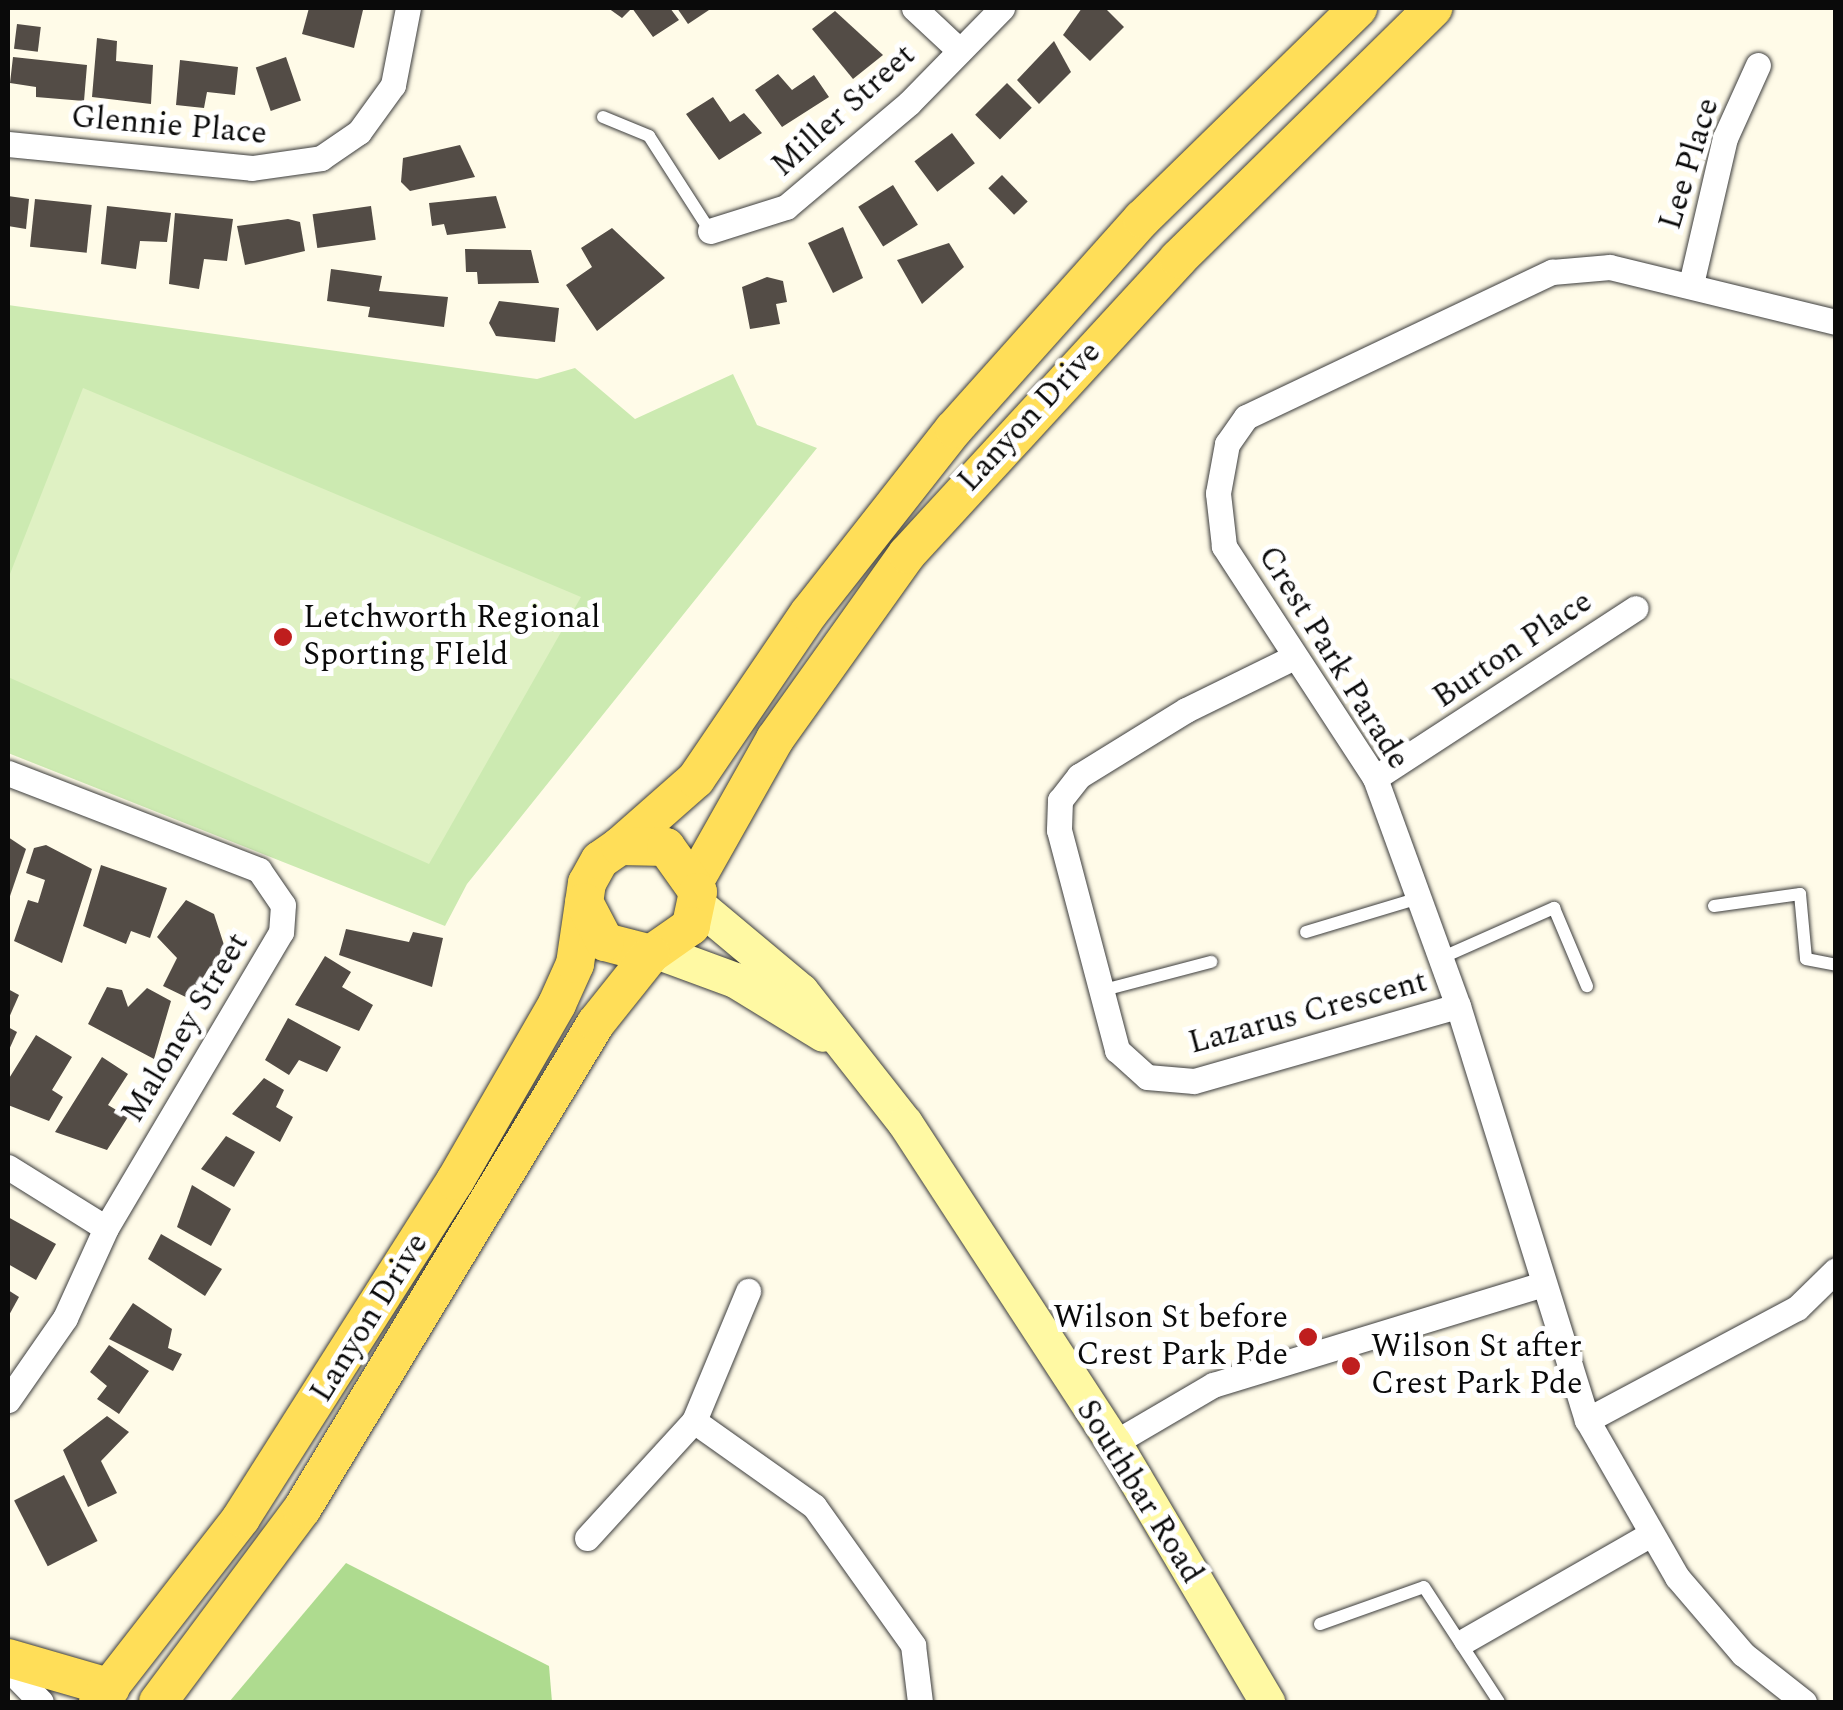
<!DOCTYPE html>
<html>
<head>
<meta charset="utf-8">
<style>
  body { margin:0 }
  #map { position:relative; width:1843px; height:1710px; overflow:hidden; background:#fffbe8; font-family:Spectral,serif }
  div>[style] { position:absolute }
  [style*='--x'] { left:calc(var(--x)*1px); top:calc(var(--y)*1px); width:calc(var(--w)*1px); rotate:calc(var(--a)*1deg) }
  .green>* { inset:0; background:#cceab1 }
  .forest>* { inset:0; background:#aedb8f }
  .pitch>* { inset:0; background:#dff1c3 }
  .building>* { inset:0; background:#534c46; transform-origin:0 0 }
  .roads { filter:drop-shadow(0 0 2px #3d3d3d) drop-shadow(0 0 2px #3d3d3d) }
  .lane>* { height:12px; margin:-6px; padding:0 6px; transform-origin:6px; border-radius:6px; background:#fff }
  .street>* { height:25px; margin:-12.5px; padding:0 12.5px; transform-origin:12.5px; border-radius:12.5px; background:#fff }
  .secondary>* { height:35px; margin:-17.5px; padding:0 17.5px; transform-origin:17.5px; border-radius:17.5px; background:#fff9a3 }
  .primary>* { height:38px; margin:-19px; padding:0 19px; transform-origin:19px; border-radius:19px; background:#ffde58 }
  .dots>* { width:28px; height:28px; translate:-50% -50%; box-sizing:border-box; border:5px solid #fff; border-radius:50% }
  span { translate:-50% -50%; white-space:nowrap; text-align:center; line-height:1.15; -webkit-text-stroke:10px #fff; paint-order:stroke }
  .street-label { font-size:32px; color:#0a0a0a }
  .poi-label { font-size:32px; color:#0a0a0a }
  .left { translate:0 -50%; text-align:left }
  .right { translate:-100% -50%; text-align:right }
  .frame { position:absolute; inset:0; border:10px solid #0a0a0a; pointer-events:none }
</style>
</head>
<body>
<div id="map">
  <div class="green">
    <i style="clip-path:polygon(8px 305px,537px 379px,575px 368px,635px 419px,733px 374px,757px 425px,817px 448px,467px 884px,445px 926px,8px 753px)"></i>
  </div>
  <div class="forest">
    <i style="clip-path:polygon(346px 1563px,549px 1666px,552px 1702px,229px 1702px)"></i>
  </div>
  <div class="pitch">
    <i style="clip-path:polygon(83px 388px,581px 597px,429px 864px,8px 677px,8px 579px)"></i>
  </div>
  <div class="building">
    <i style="clip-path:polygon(309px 8px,363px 10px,354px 48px,302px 34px)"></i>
    <i style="clip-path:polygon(608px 8px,670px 8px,679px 20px,653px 37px,632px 8px,622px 18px)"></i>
    <i style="clip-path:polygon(677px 8px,712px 8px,688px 24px)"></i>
    <i style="clip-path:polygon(1082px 8px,1105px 8px,1124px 27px,1090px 61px,1063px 35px)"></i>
    <i style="clip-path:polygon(835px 11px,883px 55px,853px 79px,812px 29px)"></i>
    <i style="left:17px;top:24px;width:24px;height:25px;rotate:7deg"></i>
    <i style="clip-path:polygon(97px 38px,117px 41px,116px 61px,153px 65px,151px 104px,92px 97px)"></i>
    <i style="clip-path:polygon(1054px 41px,1071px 72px,1039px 104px,1017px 80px)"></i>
    <i style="clip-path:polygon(13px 57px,87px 65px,84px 101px,36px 97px,36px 87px,10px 83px)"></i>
    <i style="left:286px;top:57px;width:46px;height:32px;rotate:71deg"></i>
    <i style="clip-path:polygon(180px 60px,238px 67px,235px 95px,207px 92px,204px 108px,176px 105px)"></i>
    <i style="clip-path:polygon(778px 74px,792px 90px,814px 75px,829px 97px,782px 127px,755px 90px)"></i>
    <i style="left:1007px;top:83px;width:35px;height:45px;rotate:45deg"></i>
    <i style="clip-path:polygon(713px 97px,730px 122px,744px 113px,762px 133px,719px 160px,686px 114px)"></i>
    <i style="left:952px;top:133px;width:38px;height:47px;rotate:53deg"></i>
    <i style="clip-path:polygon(460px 145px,475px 177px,410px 191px,401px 182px,403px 158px)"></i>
    <i style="left:1002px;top:175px;width:37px;height:19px;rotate:46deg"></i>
    <i style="left:893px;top:185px;width:47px;height:41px;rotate:58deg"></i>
    <i style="clip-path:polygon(8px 196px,29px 199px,26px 229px,8px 226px)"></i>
    <i style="clip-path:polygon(496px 196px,506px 228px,447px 235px,444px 224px,432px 226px,429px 203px)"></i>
    <i style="left:35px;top:199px;width:57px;height:48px;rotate:6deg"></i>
    <i style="clip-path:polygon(107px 206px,171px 213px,167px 242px,140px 241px,136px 269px,101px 264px)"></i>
    <i style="left:371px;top:206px;width:34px;height:59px;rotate:82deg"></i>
    <i style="clip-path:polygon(175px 213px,233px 219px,227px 261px,204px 259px,199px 289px,169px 284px)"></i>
    <i style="clip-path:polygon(288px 219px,300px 222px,305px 251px,245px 265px,237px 226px)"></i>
    <i style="clip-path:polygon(843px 227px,863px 278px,833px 293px,808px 243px)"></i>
    <i style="clip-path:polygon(612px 228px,665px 278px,597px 331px,566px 285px,592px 267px,581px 248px)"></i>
    <i style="clip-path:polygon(949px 243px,964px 267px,922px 304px,897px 260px)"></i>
    <i style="clip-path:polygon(465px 249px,531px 250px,539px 283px,478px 284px,477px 272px,466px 272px)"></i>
    <i style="clip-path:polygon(331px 269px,382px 276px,379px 291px,448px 297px,444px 327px,368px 317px,370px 307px,327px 301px)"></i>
    <i style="clip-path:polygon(767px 277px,783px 281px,787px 302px,776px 304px,780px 324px,750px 329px,742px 287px)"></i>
    <i style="clip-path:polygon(499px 301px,559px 308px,555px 342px,496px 336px,489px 323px)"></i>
    <i style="clip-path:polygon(8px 837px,26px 849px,8px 902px)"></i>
    <i style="clip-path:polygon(46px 845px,92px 869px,62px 963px,14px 941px,28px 900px,38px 903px,45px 880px,26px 873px,34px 848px)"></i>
    <i style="clip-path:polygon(101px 865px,167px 888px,150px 938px,131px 931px,126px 944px,83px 926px)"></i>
    <i style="clip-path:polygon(186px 900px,214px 914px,224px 945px,196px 1002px,163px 986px,177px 958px,157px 937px)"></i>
    <i style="clip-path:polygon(346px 929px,409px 942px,413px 932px,443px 938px,432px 987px,339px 955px)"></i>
    <i style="clip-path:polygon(325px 956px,351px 972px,342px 987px,373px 1005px,359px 1031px,295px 1005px)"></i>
    <i style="clip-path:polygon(107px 987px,122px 990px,128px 1007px,147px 988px,171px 1001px,154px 1059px,88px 1024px)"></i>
    <i style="clip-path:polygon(8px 989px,19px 995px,8px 1020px)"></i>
    <i style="clip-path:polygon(288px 1018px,341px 1047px,327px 1072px,299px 1060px,289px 1075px,265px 1060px)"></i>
    <i style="clip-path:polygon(8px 1027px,17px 1032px,8px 1052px)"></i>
    <i style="clip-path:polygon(36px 1035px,72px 1057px,52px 1090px,63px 1097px,49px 1121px,8px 1105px,8px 1080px)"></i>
    <i style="clip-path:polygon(102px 1057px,128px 1074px,108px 1105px,128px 1117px,107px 1150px,55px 1132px)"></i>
    <i style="clip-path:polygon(264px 1078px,284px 1090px,276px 1107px,293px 1117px,280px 1142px,232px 1114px)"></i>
    <i style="clip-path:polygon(226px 1136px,255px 1152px,234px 1187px,201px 1169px)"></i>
    <i style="clip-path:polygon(192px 1185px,231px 1209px,211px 1246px,177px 1227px)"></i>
    <i style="clip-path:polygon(8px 1217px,56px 1244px,36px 1280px,8px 1264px)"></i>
    <i style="clip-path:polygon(161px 1234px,222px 1269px,205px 1296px,148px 1259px)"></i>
    <i style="clip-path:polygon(8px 1290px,19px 1297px,8px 1317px)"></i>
    <i style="clip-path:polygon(133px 1303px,172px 1329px,168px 1348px,182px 1354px,173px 1371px,109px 1339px)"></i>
    <i style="clip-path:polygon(109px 1345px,149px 1371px,119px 1414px,97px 1399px,107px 1386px,90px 1372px)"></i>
    <i style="clip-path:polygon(107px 1416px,129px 1432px,101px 1461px,117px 1493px,88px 1507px,63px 1450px)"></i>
    <i style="left:64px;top:1475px;width:74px;height:56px;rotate:63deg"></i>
  </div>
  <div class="roads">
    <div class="lane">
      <i style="--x:603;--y:117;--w:50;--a:22.4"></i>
      <i style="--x:649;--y:136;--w:113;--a:57.3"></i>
      <i style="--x:1714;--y:906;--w:87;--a:-7.9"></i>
      <i style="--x:1800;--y:894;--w:65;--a:84.7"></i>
      <i style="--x:1806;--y:959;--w:31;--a:11"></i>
      <i style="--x:1306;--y:932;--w:118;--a:-16.7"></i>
      <i style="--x:1441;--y:958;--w:124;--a:-23.9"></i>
      <i style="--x:1554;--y:908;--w:85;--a:67.1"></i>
      <i style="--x:1104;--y:990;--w:111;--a:-14.7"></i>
      <i style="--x:1320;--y:1624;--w:110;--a:-19.6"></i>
      <i style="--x:1424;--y:1587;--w:137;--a:56.9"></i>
    </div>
    <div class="street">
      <i style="--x:914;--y:8;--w:62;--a:43"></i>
      <i style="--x:8;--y:144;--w:245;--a:5.6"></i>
      <i style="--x:252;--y:168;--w:70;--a:-8.2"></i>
      <i style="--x:321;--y:158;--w:46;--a:-34.4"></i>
      <i style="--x:359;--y:132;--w:58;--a:-54.1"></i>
      <i style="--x:393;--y:85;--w:78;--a:-79"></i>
      <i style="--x:710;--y:231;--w:80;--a:-17.5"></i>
      <i style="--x:786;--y:207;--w:161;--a:-40.2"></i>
      <i style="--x:909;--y:103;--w:133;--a:-45.6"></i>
      <i style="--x:1691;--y:284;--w:150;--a:-76.9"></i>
      <i style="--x:1725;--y:138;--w:80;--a:-65.7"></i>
      <i style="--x:1292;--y:658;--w:118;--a:153.9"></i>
      <i style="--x:1186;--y:710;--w:126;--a:148.3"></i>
      <i style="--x:1079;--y:776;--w:31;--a:128"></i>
      <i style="--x:1060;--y:800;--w:30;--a:92"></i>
      <i style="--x:1059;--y:830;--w:228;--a:75.2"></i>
      <i style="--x:1117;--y:1050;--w:40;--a:42"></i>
      <i style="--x:1147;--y:1077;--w:47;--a:4.9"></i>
      <i style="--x:1194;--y:1081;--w:274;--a:-15.9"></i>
      <i style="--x:8;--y:773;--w:269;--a:21.1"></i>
      <i style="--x:259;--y:870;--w:42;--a:55.6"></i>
      <i style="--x:283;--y:905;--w:27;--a:94"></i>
      <i style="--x:281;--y:932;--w:344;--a:120.6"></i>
      <i style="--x:106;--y:1228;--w:99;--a:114.5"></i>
      <i style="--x:65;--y:1318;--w:100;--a:124.8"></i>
      <i style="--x:1375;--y:778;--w:311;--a:-33.1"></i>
      <i style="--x:8;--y:1167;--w:115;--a:31.9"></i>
      <i style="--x:1587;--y:1420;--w:238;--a:-28.1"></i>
      <i style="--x:1797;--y:1308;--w:54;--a:-44.3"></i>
      <i style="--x:694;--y:1421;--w:147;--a:35.3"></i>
      <i style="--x:814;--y:1506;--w:171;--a:54.5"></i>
      <i style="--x:913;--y:1645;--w:57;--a:83"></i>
      <i style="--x:1114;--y:1443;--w:115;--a:-30.4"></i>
      <i style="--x:1213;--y:1385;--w:343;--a:-17"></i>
      <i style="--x:587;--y:1538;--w:159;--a:-47.6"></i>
      <i style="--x:694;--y:1421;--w:141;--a:-67.4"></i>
      <i style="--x:1466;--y:1640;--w:213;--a:-29.8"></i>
      <i style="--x:8;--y:1668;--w:47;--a:45.9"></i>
      <i style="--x:1804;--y:1702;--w:78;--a:-141.8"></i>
      <i style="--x:1743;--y:1654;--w:101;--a:-130.6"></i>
      <i style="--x:1677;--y:1577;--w:181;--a:-119.8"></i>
      <i style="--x:1587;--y:1420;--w:434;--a:-107.3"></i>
      <i style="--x:1458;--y:1006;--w:243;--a:-110"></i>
      <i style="--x:1375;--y:778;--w:277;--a:-123.1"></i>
      <i style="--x:1224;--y:546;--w:53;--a:-96.5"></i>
      <i style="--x:1218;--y:493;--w:50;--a:-79.6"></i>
      <i style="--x:1227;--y:444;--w:33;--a:-55"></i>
      <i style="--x:1246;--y:417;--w:339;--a:-25.4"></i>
      <i style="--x:1552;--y:272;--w:58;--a:-4.9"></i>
      <i style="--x:1610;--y:267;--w:233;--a:13.7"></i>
    </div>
    <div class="secondary">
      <i style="--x:698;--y:905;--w:134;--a:39.9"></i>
      <i style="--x:801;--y:991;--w:168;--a:51.8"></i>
      <i style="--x:905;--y:1123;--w:382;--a:56.9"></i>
      <i style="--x:1114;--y:1443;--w:301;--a:59.4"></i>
      <i style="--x:659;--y:952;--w:81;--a:20.2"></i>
      <i style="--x:735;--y:980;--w:103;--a:31.5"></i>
    </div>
    <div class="primary">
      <i style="--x:620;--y:846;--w:101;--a:-41.4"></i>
      <i style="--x:696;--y:779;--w:201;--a:-55.8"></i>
      <i style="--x:809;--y:613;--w:234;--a:-51.8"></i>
      <i style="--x:954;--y:429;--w:282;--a:-48.2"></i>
      <i style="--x:1142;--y:219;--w:302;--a:-44.3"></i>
      <i style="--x:695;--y:881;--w:163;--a:-60.6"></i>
      <i style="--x:775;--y:739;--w:227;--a:-54.5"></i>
      <i style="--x:907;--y:554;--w:401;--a:-47.4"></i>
      <i style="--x:1178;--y:259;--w:358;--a:-44.5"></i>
      <i style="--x:8;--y:1658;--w:107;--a:16.2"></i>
      <i style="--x:98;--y:1702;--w:233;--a:-52.1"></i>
      <i style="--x:241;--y:1518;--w:399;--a:-57.6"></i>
      <i style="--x:455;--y:1181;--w:204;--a:-60"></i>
      <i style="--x:557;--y:1004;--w:44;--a:-65.8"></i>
      <i style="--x:575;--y:964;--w:82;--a:-81.6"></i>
      <i style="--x:587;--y:883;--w:26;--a:-61"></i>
      <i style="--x:600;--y:860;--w:24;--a:-35"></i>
      <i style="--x:620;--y:846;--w:46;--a:1.2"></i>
      <i style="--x:666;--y:847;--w:55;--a:54.6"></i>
      <i style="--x:698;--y:892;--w:35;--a:102"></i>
      <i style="--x:691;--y:926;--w:49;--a:145"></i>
      <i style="--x:651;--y:954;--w:48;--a:-165.4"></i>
      <i style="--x:605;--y:942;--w:45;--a:-117.7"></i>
      <i style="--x:158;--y:1702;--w:241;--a:-53.3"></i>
      <i style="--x:302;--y:1509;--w:568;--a:-58.83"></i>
      <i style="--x:596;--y:1023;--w:88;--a:-51.4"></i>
    </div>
  </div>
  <div class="dots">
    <i style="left:283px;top:637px;background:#bf1e1e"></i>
    <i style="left:1308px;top:1337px;background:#bf1e1e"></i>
    <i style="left:1351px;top:1366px;background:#bf1e1e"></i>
  </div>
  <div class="street-label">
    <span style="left:844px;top:111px;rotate:-42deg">Miller Street</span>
    <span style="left:169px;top:126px;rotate:5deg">Glennie Place</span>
    <span style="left:1690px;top:164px;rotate:-73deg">Lee Place</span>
    <span style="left:1030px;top:417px;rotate:-47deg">Lanyon Drive</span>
    <span style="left:1513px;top:650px;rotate:-34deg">Burton Place</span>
    <span style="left:1333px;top:658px;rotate:58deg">Crest Park Parade</span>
    <span style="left:1308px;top:1013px;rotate:-15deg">Lazarus Crescent</span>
    <span style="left:186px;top:1028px;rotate:-59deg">Maloney Street</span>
    <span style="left:370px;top:1318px;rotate:-58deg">Lanyon Drive</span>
    <span style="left:1139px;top:1492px;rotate:58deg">Southbar Road</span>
  </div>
  <div class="poi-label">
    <span class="left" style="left:303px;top:637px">Letchworth Regional<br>Sporting FIeld</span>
    <span class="right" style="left:1288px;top:1337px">Wilson St before<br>Crest Park Pde</span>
    <span class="left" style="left:1371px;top:1366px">Wilson St after<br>Crest Park Pde</span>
  </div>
  <div class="frame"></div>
</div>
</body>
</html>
